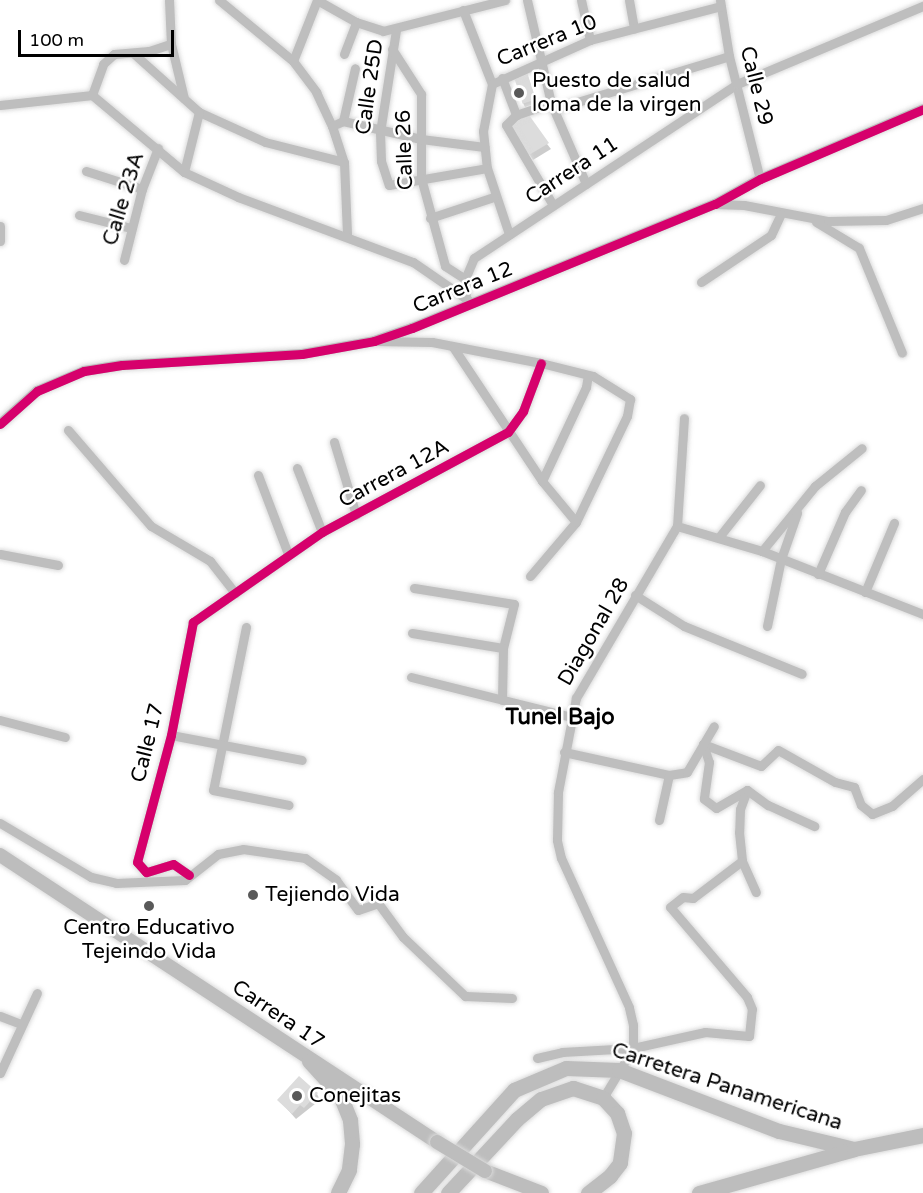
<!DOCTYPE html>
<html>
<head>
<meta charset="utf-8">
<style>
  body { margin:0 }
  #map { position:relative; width:923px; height:1193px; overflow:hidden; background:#fff; font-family:"Varela Round",sans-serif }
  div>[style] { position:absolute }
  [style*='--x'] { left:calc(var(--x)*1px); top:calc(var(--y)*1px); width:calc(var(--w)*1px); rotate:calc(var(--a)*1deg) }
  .shadow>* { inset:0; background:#0003 }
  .building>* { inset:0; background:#dcdcdc; transform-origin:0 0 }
  .roads { filter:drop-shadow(0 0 2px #dbdbdb) drop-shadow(0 0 2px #dbdbdb) }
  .minor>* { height:9px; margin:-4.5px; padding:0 4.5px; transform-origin:4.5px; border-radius:4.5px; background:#bebebe }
  .tertiary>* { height:10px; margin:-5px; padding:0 5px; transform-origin:5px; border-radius:5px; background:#bebebe }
  .primary>* { height:14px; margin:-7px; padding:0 7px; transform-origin:7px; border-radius:7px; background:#bdbdbd }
  .trunk>* { height:15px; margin:-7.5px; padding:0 7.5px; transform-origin:7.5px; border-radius:7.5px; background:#bdbdbd }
  .bridges { filter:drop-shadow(0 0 2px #dbdbdb) drop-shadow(0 0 2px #dbdbdb) }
  .primary-bridge>* { height:14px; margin:-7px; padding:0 7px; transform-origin:7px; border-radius:7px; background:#bdbdbd }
  .cycleway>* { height:9px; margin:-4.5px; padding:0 4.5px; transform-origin:4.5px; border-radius:4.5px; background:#d6006c }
  .dots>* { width:16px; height:16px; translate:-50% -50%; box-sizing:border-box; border:3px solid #fff; border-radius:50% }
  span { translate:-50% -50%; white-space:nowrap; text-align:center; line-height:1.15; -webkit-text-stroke:5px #fff; paint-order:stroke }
  .street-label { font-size:21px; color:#000 }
  .poi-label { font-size:21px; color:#000 }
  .left { translate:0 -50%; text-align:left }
  .neighbourhood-label { font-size:22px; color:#000; font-weight:700 }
  .scale { position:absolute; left:18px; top:30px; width:156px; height:27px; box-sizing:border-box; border:3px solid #000; border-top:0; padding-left:8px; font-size:18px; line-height:21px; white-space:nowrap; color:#000; -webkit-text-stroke:4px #fff; paint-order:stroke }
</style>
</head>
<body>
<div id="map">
  <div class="shadow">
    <i style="clip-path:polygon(527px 74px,537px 103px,525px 107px,523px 103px)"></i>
    <i style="clip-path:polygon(511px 125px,547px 144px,551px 149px,533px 160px)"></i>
    <i style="clip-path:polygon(317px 1094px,320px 1100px,296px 1119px,279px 1100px)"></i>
  </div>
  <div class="building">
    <i style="left:526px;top:69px;width:32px;height:14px;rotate:72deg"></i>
    <i style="clip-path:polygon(529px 115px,549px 143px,529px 155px,509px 124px)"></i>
    <i style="clip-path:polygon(299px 1076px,318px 1093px,304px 1108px,300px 1105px,292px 1114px,277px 1100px)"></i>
  </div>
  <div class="roads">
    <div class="minor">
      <i style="--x:169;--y:0;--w:44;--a:87.4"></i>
      <i style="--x:171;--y:44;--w:56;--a:76.5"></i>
      <i style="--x:219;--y:0;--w:96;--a:39.5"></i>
      <i style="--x:293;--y:61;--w:39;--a:53"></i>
      <i style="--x:316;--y:92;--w:38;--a:65"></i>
      <i style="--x:332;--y:126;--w:38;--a:72"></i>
      <i style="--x:344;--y:162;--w:73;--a:87.6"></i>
      <i style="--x:317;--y:0;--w:45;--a:29.4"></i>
      <i style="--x:356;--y:22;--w:28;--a:18"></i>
      <i style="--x:383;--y:31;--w:126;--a:-14.3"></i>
      <i style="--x:527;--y:0;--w:106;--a:76.9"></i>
      <i style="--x:551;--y:103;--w:88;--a:66.6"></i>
      <i style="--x:581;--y:0;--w:41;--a:77.3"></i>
      <i style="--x:629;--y:0;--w:29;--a:80"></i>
      <i style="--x:720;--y:0;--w:57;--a:80.9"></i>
      <i style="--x:729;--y:56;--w:127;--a:75.9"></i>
      <i style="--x:463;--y:10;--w:79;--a:68.6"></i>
      <i style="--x:492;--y:84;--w:48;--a:100.8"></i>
      <i style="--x:483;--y:131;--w:37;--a:84"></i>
      <i style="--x:487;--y:168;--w:70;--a:71.6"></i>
      <i style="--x:396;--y:30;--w:103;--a:98.9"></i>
      <i style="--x:380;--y:132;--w:29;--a:88"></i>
      <i style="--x:381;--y:161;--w:25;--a:72"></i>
      <i style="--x:389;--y:185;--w:99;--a:-9.8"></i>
      <i style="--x:392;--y:49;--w:54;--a:57.2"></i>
      <i style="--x:421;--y:94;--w:84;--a:90"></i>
      <i style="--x:421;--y:178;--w:91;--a:74.7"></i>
      <i style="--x:445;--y:266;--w:24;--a:33"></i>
      <i style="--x:133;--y:53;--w:89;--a:41.8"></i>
      <i style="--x:199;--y:112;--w:72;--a:24.4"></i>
      <i style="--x:265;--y:142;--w:81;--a:14.2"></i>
      <i style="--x:344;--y:54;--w:34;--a:-69"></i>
      <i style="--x:293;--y:61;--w:66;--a:-68.5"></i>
      <i style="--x:502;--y:78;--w:40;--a:69"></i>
      <i style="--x:516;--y:115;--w:14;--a:135"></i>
      <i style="--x:506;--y:125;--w:93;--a:59.6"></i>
      <i style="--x:492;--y:84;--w:107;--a:-24.2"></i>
      <i style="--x:590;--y:40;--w:135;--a:-14.5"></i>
      <i style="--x:92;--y:95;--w:33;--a:-70"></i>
      <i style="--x:103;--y:64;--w:15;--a:-42"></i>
      <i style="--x:114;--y:54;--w:35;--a:-5"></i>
      <i style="--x:149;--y:51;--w:23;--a:-18"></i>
      <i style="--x:0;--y:105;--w:93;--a:-6.2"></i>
      <i style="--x:92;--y:95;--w:120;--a:39.9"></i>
      <i style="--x:184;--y:172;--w:60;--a:24.8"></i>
      <i style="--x:238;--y:197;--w:187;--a:20.4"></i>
      <i style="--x:413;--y:262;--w:67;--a:34.6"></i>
      <i style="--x:554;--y:109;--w:183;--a:-16.8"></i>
      <i style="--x:516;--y:115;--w:37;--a:-19"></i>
      <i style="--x:343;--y:121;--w:54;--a:-77.2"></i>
      <i style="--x:332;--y:126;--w:12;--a:-24"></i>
      <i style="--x:343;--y:121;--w:80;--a:13"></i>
      <i style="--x:421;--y:139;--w:64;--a:7.1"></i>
      <i style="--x:86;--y:171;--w:59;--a:17.8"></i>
      <i style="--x:184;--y:172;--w:62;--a:-76"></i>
      <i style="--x:715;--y:204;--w:29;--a:2"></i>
      <i style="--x:744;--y:205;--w:86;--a:10.8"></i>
      <i style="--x:828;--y:221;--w:58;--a:-1"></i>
      <i style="--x:886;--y:220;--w:39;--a:-18"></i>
      <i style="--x:79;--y:215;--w:54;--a:14"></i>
      <i style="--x:430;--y:218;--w:67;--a:-18.2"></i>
      <i style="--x:816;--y:222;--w:50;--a:31.2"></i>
      <i style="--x:859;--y:248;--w:113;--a:67.7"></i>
      <i style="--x:0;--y:226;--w:15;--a:90"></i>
      <i style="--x:124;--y:260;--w:73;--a:-75.8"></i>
      <i style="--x:142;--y:189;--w:44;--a:-68.7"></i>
      <i style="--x:701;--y:282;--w:84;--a:-33.9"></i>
      <i style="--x:771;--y:235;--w:23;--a:-65"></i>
      <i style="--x:466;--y:299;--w:20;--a:-93"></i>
      <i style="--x:465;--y:279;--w:23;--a:-67"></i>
      <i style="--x:474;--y:258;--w:315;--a:-33.5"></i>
      <i style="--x:737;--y:84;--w:202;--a:-22.8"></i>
      <i style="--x:375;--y:341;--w:57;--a:1"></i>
      <i style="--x:432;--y:342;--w:111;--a:10.9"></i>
      <i style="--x:541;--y:363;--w:54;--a:14"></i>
      <i style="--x:593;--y:376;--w:44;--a:31.9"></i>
      <i style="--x:630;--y:399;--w:17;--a:100"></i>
      <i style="--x:627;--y:416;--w:118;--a:115.7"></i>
      <i style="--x:576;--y:522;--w:71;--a:130.4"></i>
      <i style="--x:453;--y:347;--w:161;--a:56.4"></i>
      <i style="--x:542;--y:481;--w:53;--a:50.3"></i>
      <i style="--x:68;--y:430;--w:127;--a:49.2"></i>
      <i style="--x:151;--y:526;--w:69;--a:30.7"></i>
      <i style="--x:210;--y:561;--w:41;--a:52"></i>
      <i style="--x:334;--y:442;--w:76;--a:73.2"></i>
      <i style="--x:297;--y:468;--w:69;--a:68.7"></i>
      <i style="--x:258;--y:475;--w:85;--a:69.2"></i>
      <i style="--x:542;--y:481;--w:104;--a:-64.9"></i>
      <i style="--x:586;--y:387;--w:12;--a:-81"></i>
      <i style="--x:677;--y:526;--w:89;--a:16.4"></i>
      <i style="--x:762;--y:551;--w:173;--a:21.4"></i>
      <i style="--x:719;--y:537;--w:66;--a:-51.7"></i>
      <i style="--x:762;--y:551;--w:84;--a:-50.8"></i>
      <i style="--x:815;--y:486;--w:60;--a:-39"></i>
      <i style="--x:0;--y:554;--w:59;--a:10.7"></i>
      <i style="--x:818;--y:574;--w:68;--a:-66.5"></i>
      <i style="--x:845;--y:512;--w:27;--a:-54"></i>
      <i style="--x:414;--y:588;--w:101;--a:9.1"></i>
      <i style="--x:514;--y:604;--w:45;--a:104"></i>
      <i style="--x:503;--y:648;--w:52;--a:91.1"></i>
      <i style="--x:865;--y:592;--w:75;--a:-67.2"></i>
      <i style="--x:635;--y:595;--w:58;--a:32.3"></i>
      <i style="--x:684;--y:626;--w:127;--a:22.1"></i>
      <i style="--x:767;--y:626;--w:68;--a:-78.2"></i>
      <i style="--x:781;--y:559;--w:49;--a:-70.8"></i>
      <i style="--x:246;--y:627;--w:166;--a:101.4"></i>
      <i style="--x:213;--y:790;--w:77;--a:11.2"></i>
      <i style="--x:412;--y:633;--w:92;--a:9.4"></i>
      <i style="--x:411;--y:677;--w:165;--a:14"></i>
      <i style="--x:0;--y:720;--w:67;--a:14.7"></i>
      <i style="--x:171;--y:735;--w:133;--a:10.8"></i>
      <i style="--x:703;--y:744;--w:62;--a:20.8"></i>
      <i style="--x:761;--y:766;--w:23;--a:-43"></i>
      <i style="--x:778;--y:750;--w:65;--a:29.3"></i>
      <i style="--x:835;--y:782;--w:20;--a:15"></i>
      <i style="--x:854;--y:787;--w:19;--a:69"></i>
      <i style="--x:861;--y:805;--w:14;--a:39"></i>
      <i style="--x:872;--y:814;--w:22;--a:-22"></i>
      <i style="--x:892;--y:806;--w:41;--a:-41.1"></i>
      <i style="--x:703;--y:744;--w:19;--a:72"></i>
      <i style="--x:709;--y:762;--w:37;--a:98"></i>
      <i style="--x:704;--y:799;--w:15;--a:37"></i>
      <i style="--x:716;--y:808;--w:36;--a:-30"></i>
      <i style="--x:564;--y:752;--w:107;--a:12.4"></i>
      <i style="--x:669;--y:775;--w:18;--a:-9"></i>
      <i style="--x:687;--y:772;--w:53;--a:-59.6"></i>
      <i style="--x:747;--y:790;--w:20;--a:110"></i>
      <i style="--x:740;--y:809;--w:23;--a:92"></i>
      <i style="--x:739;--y:832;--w:29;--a:84"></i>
      <i style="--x:742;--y:861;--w:34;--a:66"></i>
      <i style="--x:747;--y:790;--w:26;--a:36"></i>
      <i style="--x:768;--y:805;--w:51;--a:24.5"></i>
      <i style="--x:659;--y:820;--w:46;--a:-77.5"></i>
      <i style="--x:0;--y:823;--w:106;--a:30.7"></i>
      <i style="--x:91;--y:877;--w:26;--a:13"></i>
      <i style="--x:116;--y:883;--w:69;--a:-2.5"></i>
      <i style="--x:185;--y:880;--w:42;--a:-38.2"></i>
      <i style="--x:218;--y:854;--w:25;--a:-11"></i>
      <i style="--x:243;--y:849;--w:63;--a:8.3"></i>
      <i style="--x:305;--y:858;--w:38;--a:35"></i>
      <i style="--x:336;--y:880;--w:37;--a:54"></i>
      <i style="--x:358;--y:910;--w:21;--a:-19"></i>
      <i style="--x:378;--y:903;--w:42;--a:53.7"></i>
      <i style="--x:403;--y:937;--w:86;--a:43.6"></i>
      <i style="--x:465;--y:996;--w:47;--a:2.4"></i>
      <i style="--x:189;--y:875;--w:19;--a:-145"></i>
      <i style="--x:173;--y:864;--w:28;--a:163"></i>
      <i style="--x:146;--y:872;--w:13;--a:-132"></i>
      <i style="--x:137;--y:862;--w:131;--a:-75"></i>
      <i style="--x:171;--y:735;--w:115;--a:-79"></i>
      <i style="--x:193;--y:622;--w:157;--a:-34.9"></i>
      <i style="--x:322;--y:532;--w:211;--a:-28.3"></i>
      <i style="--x:508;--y:432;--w:26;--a:-54"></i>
      <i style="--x:523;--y:411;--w:51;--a:-69.4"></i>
      <i style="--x:0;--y:1016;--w:22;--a:21"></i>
      <i style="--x:537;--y:1058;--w:26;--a:-13"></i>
      <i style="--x:562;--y:1052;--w:71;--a:-3.2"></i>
      <i style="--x:633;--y:1048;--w:74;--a:-12.5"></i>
      <i style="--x:705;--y:1032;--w:44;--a:5.2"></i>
      <i style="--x:749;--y:1036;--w:27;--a:-84"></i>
      <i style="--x:752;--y:1009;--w:13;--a:-113"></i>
      <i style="--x:747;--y:997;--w:118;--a:-130.5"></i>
      <i style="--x:670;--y:907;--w:16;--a:-38"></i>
      <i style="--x:683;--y:897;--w:10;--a:6"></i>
      <i style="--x:693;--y:898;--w:61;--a:-37.1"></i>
      <i style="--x:0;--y:1073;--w:88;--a:-65.2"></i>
      <i style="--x:603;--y:1098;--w:58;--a:-59"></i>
      <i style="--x:633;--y:1048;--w:23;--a:-90"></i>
      <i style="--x:633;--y:1025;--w:18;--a:-103"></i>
      <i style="--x:629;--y:1007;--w:164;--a:-114.5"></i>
      <i style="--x:561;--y:858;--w:18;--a:-103"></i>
      <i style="--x:557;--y:840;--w:48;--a:-88.8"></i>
      <i style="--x:558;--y:792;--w:96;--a:-79.2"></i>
      <i style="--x:576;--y:698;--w:199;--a:-59.6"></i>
      <i style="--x:677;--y:526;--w:108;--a:-86.3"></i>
    </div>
    <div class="tertiary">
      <i style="--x:0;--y:424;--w:50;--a:-41.7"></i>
      <i style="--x:37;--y:391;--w:51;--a:-23.1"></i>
      <i style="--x:84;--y:371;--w:38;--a:-9"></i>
      <i style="--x:122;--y:365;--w:180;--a:-3.5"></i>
      <i style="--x:302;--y:354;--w:73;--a:-10.2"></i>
      <i style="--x:374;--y:341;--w:40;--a:-18.9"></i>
      <i style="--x:412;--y:328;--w:327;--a:-22.3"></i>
      <i style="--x:715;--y:204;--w:51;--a:-29.1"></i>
      <i style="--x:760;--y:179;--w:177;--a:-23.2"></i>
    </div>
    <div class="primary">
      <i style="--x:0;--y:855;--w:523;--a:33.29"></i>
      <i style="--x:485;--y:1171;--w:61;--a:21.1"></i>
    </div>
    <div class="trunk">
      <i style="--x:309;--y:1061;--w:46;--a:47.6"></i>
      <i style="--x:340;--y:1095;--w:27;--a:68"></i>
      <i style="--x:350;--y:1120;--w:24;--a:85"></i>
      <i style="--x:352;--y:1144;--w:26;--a:97"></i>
      <i style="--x:349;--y:1170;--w:25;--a:116"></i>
      <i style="--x:421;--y:1193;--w:139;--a:-47.9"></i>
      <i style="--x:514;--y:1090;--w:56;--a:-22.9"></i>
      <i style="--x:566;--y:1068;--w:53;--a:2.2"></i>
      <i style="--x:619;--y:1070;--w:171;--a:20.9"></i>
      <i style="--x:779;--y:1131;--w:77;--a:13.5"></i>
      <i style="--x:448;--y:1193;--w:101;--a:-47"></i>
      <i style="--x:517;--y:1119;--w:31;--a:-40"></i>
      <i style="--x:541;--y:1099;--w:34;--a:-19"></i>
      <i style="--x:573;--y:1088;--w:32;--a:18"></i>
      <i style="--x:603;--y:1098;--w:21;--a:47"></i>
      <i style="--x:617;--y:1113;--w:21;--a:71"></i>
      <i style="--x:624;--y:1133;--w:30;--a:98"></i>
      <i style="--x:620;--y:1163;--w:16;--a:128"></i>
      <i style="--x:610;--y:1176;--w:28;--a:142"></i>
      <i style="--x:699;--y:1193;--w:161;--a:-15.8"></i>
      <i style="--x:854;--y:1149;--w:70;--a:-11.5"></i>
    </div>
  </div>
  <div class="bridges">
    <div class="primary-bridge">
      <i style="--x:437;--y:1142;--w:56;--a:31.1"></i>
    </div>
  </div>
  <div class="cycleway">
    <i style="--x:0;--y:424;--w:50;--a:-41.7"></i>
    <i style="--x:37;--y:391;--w:51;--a:-23.1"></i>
    <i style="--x:84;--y:371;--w:38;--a:-9"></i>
    <i style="--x:122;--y:365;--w:180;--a:-3.5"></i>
    <i style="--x:302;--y:354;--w:73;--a:-10.2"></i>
    <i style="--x:374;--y:341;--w:40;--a:-18.9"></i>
    <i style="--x:412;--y:328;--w:327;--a:-22.3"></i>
    <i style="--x:715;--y:204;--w:51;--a:-29.1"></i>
    <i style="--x:760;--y:179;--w:177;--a:-23.2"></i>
    <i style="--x:189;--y:875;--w:19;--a:-145"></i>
    <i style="--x:173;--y:864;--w:28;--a:163"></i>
    <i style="--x:146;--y:872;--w:13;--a:-132"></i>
    <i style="--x:137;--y:862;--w:131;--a:-75"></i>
    <i style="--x:171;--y:735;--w:115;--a:-79"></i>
    <i style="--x:193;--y:622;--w:157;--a:-34.9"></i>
    <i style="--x:322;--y:532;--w:211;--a:-28.3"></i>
    <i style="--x:508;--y:432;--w:26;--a:-54"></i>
    <i style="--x:523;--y:411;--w:51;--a:-69.4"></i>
  </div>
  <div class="dots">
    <i style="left:519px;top:93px;background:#595959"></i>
    <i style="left:253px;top:895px;background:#595959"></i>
    <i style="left:149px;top:906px;background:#595959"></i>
    <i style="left:297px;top:1096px;background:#595959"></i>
  </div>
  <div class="street-label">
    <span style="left:547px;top:41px;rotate:-22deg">Carrera 10</span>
    <span style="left:756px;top:86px;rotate:76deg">Calle 29</span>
    <span style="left:370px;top:87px;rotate:-82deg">Calle 25D</span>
    <span style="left:405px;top:150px;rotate:-92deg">Calle 26</span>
    <span style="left:572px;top:171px;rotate:-33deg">Carrera 11</span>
    <span style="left:124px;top:199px;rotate:-73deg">Calle 23A</span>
    <span style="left:463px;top:288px;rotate:-22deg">Carrera 12</span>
    <span style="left:394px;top:474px;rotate:-28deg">Carrera 12A</span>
    <span style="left:594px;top:632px;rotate:-60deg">Diagonal 28</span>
    <span style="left:148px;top:743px;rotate:-76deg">Calle 17</span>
    <span style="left:278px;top:1015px;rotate:34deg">Carrera 17</span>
    <span style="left:727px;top:1087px;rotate:18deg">Carretera Panamericana</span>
  </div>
  <div class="poi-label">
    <span class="left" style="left:532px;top:93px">Puesto de salud<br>loma de la virgen</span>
    <span class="left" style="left:265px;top:895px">Tejiendo Vida</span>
    <span style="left:149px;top:940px">Centro Educativo<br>Tejeindo Vida</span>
    <span class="left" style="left:309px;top:1096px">Conejitas</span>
  </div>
  <div class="neighbourhood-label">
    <span style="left:560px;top:718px">Tunel Bajo</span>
  </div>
  <div class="scale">100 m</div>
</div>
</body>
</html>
